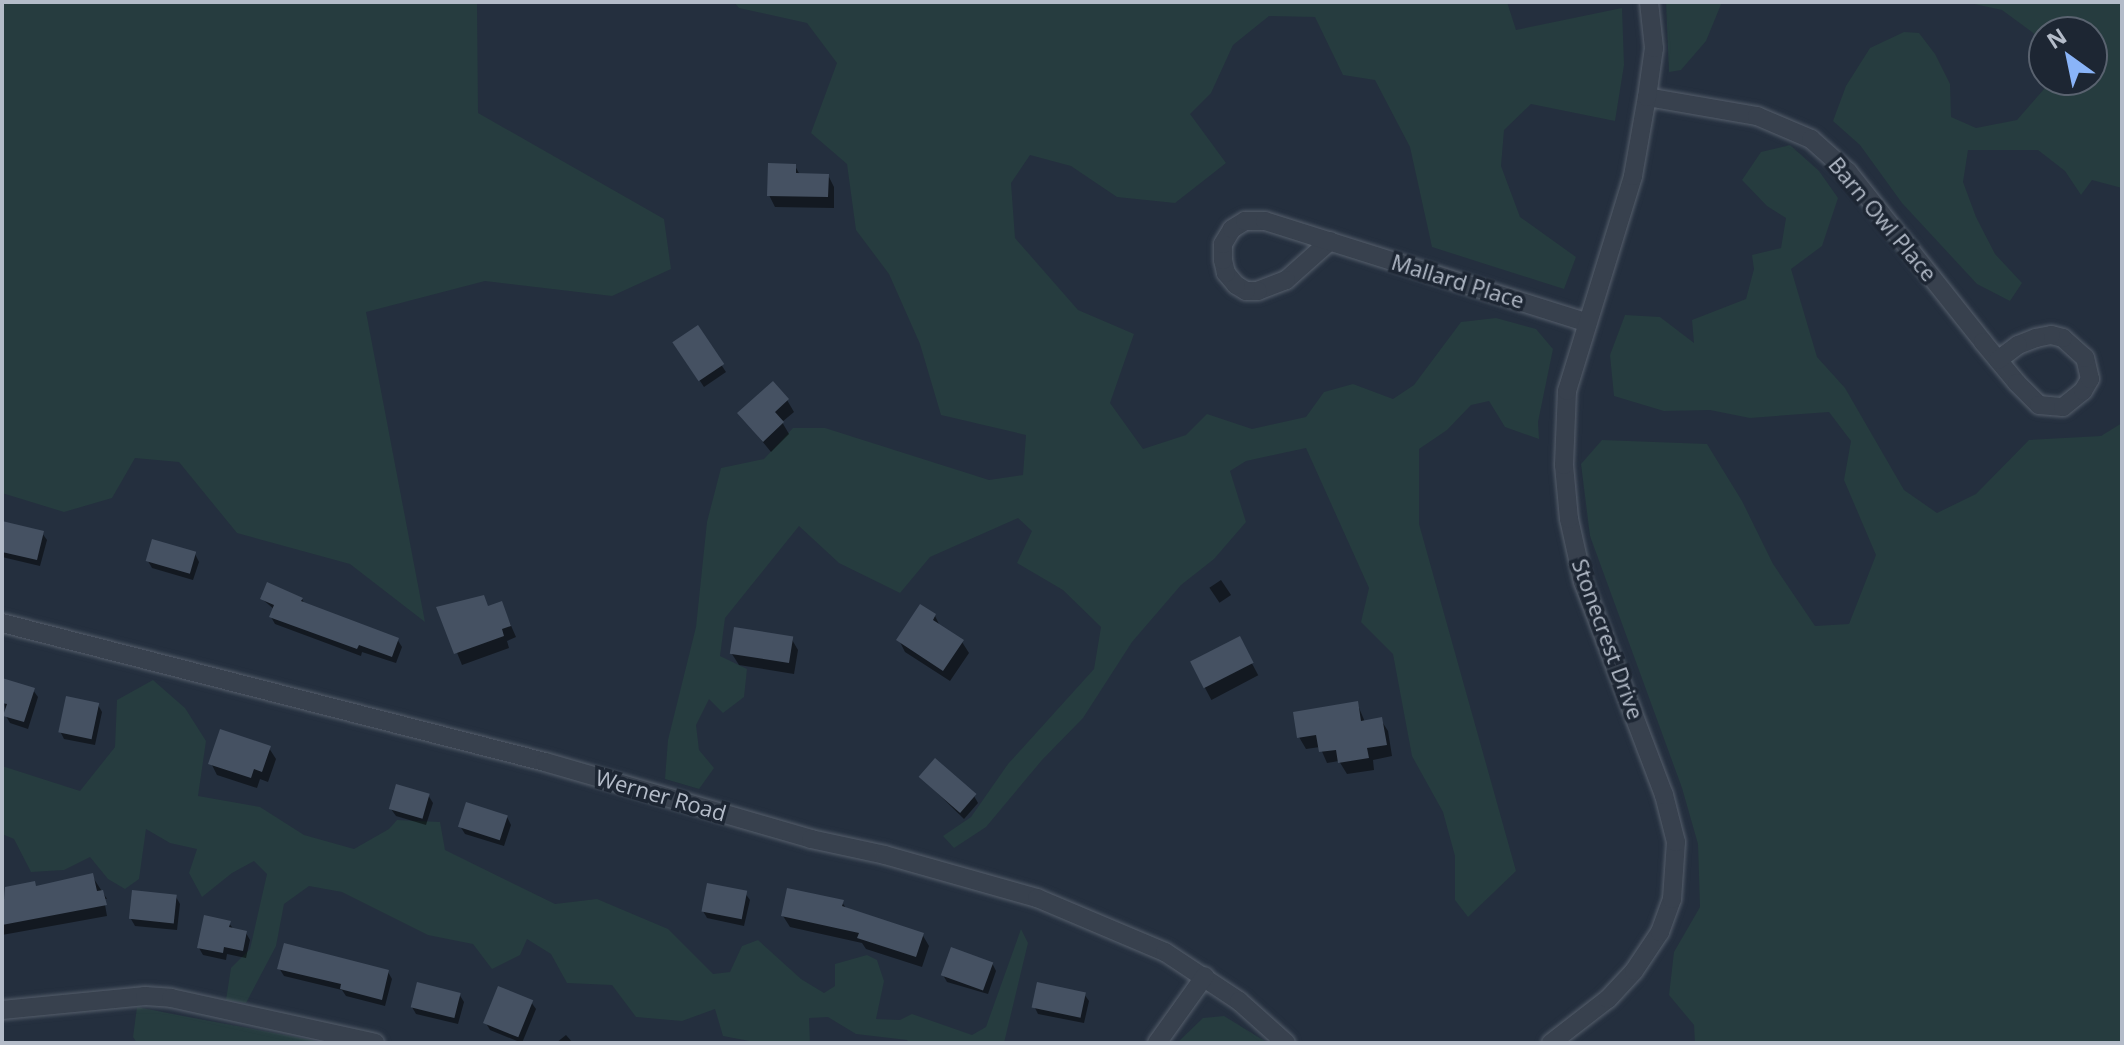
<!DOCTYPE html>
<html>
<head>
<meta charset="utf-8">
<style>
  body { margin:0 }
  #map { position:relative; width:2124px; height:1045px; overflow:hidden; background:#242f3e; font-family:"Open Sans",sans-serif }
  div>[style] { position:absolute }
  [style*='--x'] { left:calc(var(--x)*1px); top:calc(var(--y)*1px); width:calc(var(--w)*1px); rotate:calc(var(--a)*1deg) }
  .green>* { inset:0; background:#263c3f }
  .shadow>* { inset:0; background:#0007; transform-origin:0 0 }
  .building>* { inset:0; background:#455162; transform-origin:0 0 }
  .roads { filter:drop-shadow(0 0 2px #565f6c) drop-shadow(0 0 2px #565f6c) }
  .minor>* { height:18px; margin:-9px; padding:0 9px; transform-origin:9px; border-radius:9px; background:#38414e }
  span { translate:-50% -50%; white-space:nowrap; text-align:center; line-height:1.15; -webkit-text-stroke:7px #1d2633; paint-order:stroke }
  .street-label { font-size:22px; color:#b4bcc9 }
  .frame { position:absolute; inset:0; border:4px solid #b4bcc9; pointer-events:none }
  .north { position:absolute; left:2028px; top:16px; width:80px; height:80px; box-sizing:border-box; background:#1d2633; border:2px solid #59626f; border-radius:50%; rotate:327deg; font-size:22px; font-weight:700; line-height:32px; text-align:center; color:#b4bcc9 }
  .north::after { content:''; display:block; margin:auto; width:28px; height:36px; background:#8ab4f8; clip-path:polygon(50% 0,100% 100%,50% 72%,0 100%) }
</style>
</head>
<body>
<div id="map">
  <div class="green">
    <i style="clip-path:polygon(2px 2px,477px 2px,478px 113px,664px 219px,671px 269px,612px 296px,485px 281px,366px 312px,425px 622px,350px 564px,237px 533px,179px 462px,135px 458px,112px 498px,64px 512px,2px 493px)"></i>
    <i style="clip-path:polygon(734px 2px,1507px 2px,1516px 30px,1622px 8px,1624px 65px,1615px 121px,1531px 104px,1504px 130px,1501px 166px,1520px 217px,1576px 257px,1564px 289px,1432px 247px,1410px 147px,1375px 80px,1343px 75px,1315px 17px,1269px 16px,1233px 45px,1211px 93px,1190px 114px,1226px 163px,1175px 203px,1117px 197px,1071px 166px,1030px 155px,1011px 183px,1015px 238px,1078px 310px,1134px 334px,1110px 403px,1143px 449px,1186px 435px,1207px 414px,1252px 429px,1306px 417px,1324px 392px,1353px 384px,1393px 399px,1414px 385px,1461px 322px,1496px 318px,1536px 329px,1553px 349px,1538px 422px,1539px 439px,1505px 427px,1489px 401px,1471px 405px,1447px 430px,1419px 449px,1419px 524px,1516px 871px,1468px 917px,1455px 900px,1455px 856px,1443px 812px,1412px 756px,1393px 654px,1361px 622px,1369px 588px,1306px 448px,1246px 461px,1230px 471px,1246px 522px,1214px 559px,1181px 585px,1132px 642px,1083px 718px,1042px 760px,986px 827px,954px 848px,943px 836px,971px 817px,1008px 764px,1094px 669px,1101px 627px,1063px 590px,1017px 563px,1032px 531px,1018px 518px,930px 557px,900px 593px,839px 563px,799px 526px,725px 618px,720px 656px,747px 669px,744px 697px,723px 713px,709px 699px,696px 725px,699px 750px,714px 768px,699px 789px,665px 779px,668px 740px,696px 627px,707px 522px,721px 468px,764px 459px,793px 428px,825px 428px,989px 480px,1023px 475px,1026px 435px,941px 415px,920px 344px,889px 274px,856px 230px,847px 164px,811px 133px,837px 63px,807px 23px,739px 8px)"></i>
    <i style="clip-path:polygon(1666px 2px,1722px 2px,1706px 41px,1681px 70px,1669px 72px)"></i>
    <i style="clip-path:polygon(1965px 2px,2122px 2px,2122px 188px,2092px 180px,2081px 195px,2065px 171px,2038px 150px,1968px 150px,1963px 182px,1976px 217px,1995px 254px,2022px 283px,2010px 301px,1977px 284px,1902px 203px,1860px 145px,1833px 121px,1846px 86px,1870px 48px,1904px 32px,1919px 33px,1935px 54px,1950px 84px,1951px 117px,1976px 128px,2017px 120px,2052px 80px,2092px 80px,2092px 32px,2044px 32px,2044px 41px,2002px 10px)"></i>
    <i style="clip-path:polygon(1790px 145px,1819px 171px,1838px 198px,1822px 246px,1791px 269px,1817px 357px,1845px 388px,1904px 490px,1937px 513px,1976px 494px,2029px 440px,2101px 436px,2122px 423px,2122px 1043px,1695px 1043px,1694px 1025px,1669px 995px,1674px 952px,1700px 907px,1698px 844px,1682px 788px,1590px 536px,1581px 464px,1602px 440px,1707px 444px,1742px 501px,1773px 564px,1815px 626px,1849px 624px,1876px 555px,1844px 480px,1851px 441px,1829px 412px,1750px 418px,1710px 410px,1664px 411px,1614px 396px,1610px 355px,1625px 315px,1660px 317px,1694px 343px,1692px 320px,1746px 299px,1754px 269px,1752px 255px,1781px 248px,1786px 218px,1767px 206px,1742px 180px,1761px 152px)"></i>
    <i style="clip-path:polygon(153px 680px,185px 708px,206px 741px,198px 796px,260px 807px,304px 835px,354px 849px,389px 829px,397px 820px,440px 822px,445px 850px,555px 904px,597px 899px,668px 929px,713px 974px,730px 972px,742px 946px,758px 940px,801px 979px,824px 993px,835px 986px,835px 964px,867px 955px,877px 960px,884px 981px,876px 1019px,900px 1020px,912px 1014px,972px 1035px,986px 1027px,1021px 929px,1028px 943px,1004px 1043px,910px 1043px,907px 1040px,856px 1034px,828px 1017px,809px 1018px,810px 1043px,760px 1043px,723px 1036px,715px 1009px,682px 1021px,636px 1017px,612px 985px,567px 983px,551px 954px,527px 939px,520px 955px,492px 969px,473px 944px,428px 935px,342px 892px,309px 886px,284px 904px,276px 946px,246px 1003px,226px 1000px,231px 968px,250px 949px,267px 874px,254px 861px,232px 873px,202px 897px,189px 873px,197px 849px,170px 843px,146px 829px,139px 879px,125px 889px,108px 879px,90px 857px,64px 870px,31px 872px,14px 839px,2px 834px,2px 766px,80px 791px,115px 747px,117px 700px)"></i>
    <i style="clip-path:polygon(137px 1007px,183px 1016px,317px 1041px,137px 1043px,133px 1037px)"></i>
    <i style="clip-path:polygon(1224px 1016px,1268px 1043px,1177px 1043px,1203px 1018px)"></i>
  </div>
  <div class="shadow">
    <i style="clip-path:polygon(795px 166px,800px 175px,828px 175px,834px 187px,834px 208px,775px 207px,769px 195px)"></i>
    <i style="clip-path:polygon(697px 328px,726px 372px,704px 387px,679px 349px)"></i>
    <i style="clip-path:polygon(787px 400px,794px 412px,782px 422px,789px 434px,771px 452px,740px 414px)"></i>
    <i style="clip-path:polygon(2px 525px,42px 533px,47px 540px,40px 566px,2px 557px)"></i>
    <i style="clip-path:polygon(195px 554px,199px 562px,193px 580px,152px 568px,148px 561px)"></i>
    <i style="left:1221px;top:580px;width:18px;height:14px;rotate:56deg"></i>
    <i style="clip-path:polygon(262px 599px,302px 599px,305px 605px,397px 639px,402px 647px,396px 663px,362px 652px,361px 656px,275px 624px,271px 617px,275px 610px)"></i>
    <i style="clip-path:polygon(501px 603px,516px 637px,507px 641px,509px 648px,462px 665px,439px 608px,489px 608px)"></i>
    <i style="clip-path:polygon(935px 616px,941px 628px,962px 642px,969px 653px,950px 681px,905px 652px,899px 640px)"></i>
    <i style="clip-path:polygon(791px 638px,798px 650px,794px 674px,739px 665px,732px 654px)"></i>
    <i style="left:1239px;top:639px;width:41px;height:53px;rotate:62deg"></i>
    <i style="clip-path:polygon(2px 680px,33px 690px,38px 697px,28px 729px,10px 723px,6px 716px)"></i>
    <i style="clip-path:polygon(1357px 703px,1365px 722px,1381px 720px,1388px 731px,1392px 756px,1373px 760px,1374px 770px,1347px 774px,1339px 761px,1327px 763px,1320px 747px,1306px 749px,1299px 737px)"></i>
    <i style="clip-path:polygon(98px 705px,102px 712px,95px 745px,64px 739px,60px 731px)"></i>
    <i style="clip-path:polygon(269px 748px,276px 759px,268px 782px,260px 779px,257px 788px,217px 775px,211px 763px)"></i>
    <i style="clip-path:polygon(920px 776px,974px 796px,978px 803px,964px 819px)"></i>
    <i style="clip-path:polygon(428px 795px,433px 803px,426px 825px,396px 816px,391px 809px)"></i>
    <i style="clip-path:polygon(507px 817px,511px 825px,504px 846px,465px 834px,460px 826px)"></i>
    <i style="clip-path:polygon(92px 876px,107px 899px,104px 899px,107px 916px,2px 935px,2px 899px)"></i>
    <i style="clip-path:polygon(745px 893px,750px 900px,744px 926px,707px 918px,703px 911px)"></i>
    <i style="clip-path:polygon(176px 897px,180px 904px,177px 930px,135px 926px,131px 919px)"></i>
    <i style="clip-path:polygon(842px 902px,847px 910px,922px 934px,929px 946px,922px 967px,866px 949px,862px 943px,790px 927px,783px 916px)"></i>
    <i style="clip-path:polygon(229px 923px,234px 930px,246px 933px,250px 940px,246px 958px,227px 954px,226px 960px,203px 955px,199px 948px)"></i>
    <i style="clip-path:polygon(992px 963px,996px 971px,988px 994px,947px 982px,943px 975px)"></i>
    <i style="clip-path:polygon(279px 968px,388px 972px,392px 979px,385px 1006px,346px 996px,342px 990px,284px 976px)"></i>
    <i style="clip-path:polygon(459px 994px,464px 1002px,458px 1024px,416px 1014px,412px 1007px)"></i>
    <i style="clip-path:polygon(1084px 994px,1089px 1001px,1084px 1023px,1038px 1014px,1034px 1006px)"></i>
    <i style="clip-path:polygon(531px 1002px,536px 1009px,522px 1043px,490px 1030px,486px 1023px)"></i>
    <i style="clip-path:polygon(566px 1035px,573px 1043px,556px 1043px)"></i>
  </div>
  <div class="building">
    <i style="clip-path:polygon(768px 163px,796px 164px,796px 173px,829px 174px,828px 197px,767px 196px)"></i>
    <i style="left:698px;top:325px;width:47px;height:31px;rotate:56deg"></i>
    <i style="clip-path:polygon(773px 381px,789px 399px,775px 412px,784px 422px,763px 442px,737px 413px)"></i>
    <i style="clip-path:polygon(2px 521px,44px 531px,37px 560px,2px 552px)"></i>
    <i style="left:152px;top:539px;width:46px;height:23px;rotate:16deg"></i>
    <i style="clip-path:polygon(267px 582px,303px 598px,301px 601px,399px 638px,392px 657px,359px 645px,357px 649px,269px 617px,274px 605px,260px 599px)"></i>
    <i style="clip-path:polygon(484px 595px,488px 606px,502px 601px,511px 626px,502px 629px,504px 636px,454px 654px,436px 607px)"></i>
    <i style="clip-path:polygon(920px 604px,936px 614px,933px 620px,964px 640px,943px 671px,896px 640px)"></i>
    <i style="left:734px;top:627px;width:60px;height:27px;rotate:9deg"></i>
    <i style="left:1240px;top:636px;width:30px;height:56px;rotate:63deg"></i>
    <i style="clip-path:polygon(2px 678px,35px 688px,24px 722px,3px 716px,7px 704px,2px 703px)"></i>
    <i style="left:66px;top:696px;width:34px;height:37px;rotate:12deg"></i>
    <i style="clip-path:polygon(1358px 701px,1361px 721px,1382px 717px,1387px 745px,1367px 748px,1369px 758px,1338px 763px,1336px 750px,1319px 752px,1316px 735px,1297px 738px,1293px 712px)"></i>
    <i style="clip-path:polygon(220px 729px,271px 746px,262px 772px,254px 769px,251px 778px,208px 764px)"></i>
    <i style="left:935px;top:758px;width:55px;height:25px;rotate:41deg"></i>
    <i style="left:396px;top:784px;width:35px;height:26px;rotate:16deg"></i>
    <i style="left:466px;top:802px;width:44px;height:26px;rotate:18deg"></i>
    <i style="clip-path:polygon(93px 873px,97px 891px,103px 890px,107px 905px,2px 925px,5px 887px,35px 881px,36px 886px)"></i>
    <i style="left:707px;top:883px;width:41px;height:29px;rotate:11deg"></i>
    <i style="clip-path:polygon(787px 888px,844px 900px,842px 906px,924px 933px,916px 957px,857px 938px,859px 933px,781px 916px)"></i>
    <i style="left:132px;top:890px;width:45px;height:29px;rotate:6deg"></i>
    <i style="clip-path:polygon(204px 915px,231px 921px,229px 927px,247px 931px,243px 951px,224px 947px,223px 953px,197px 948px)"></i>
    <i style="clip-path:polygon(284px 943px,389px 970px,382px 1000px,340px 989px,341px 984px,277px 969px)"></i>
    <i style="left:951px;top:947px;width:45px;height:30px;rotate:20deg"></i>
    <i style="left:417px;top:982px;width:45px;height:26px;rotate:14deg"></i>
    <i style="left:1037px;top:982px;width:50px;height:26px;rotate:12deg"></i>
    <i style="left:498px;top:986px;width:38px;height:40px;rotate:22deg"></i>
  </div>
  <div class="roads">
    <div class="minor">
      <i style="--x:1647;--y:97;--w:112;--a:9.8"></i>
      <i style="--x:1757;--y:116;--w:59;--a:23.1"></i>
      <i style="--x:1811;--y:139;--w:50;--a:41.7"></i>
      <i style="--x:1848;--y:172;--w:217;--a:51.5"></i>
      <i style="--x:1983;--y:342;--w:53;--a:50.3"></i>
      <i style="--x:2017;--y:383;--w:31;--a:45"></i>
      <i style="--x:2039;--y:405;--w:24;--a:5"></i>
      <i style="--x:2063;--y:407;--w:26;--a:-39"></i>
      <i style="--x:2083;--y:391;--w:14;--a:-60"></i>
      <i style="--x:2090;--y:379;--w:22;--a:-103"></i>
      <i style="--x:2085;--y:358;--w:30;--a:-138"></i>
      <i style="--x:2063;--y:338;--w:12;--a:-166"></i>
      <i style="--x:2051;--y:335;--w:15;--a:169"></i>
      <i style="--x:2036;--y:338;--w:19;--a:159"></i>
      <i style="--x:2018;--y:345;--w:25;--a:143"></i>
      <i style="--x:1330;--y:241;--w:59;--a:138.4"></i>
      <i style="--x:1286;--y:280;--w:30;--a:159"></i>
      <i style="--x:1258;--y:291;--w:12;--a:180"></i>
      <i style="--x:1246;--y:291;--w:12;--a:-149"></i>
      <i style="--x:1236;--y:285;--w:16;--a:-130"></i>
      <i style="--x:1226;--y:273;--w:13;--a:-103"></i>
      <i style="--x:1223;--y:260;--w:16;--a:-90"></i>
      <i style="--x:1223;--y:244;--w:17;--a:-59"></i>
      <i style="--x:1232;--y:229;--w:15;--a:-32"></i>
      <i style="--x:1245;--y:221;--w:20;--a:0"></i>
      <i style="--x:1265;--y:221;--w:337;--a:17.5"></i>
      <i style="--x:2;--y:623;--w:561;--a:14.36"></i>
      <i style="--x:545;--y:762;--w:277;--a:16.1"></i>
      <i style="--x:811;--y:839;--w:76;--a:12.2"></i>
      <i style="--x:885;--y:855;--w:158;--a:15.8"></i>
      <i style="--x:1037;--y:898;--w:139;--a:22.9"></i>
      <i style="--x:1165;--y:952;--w:89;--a:33.5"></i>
      <i style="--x:1239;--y:1001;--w:63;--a:41.8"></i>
      <i style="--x:2;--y:1010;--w:144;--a:-5.6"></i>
      <i style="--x:145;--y:996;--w:26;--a:4"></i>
      <i style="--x:171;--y:998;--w:209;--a:12.4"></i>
      <i style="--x:1157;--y:1043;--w:82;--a:-54.4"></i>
      <i style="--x:1551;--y:1043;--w:72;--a:-37.7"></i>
      <i style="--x:1608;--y:999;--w:38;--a:-47"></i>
      <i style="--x:1634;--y:971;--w:47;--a:-56.3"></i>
      <i style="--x:1660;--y:932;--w:35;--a:-70"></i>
      <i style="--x:1672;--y:899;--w:57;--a:-86"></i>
      <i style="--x:1676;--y:842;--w:49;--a:-104.3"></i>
      <i style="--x:1664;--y:795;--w:228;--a:-110.8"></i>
      <i style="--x:1583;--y:582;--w:65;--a:-102.5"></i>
      <i style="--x:1569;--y:519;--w:54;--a:-95.3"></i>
      <i style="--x:1564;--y:465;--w:74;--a:-87.7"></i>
      <i style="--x:1567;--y:391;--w:225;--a:-72.9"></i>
      <i style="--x:1633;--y:176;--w:80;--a:-80"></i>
      <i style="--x:1647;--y:97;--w:49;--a:-81.9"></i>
      <i style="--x:1654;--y:48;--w:46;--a:-96.2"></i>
    </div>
  </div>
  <div class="street-label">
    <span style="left:1883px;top:219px;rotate:50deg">Barn Owl Place</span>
    <span style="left:1458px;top:281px;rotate:17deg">Mallard Place</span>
    <span style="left:1608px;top:639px;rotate:70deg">Stonecrest Drive</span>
    <span style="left:661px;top:795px;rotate:16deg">Werner Road</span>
  </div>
  <div class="frame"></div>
  <div class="north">N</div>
</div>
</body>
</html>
